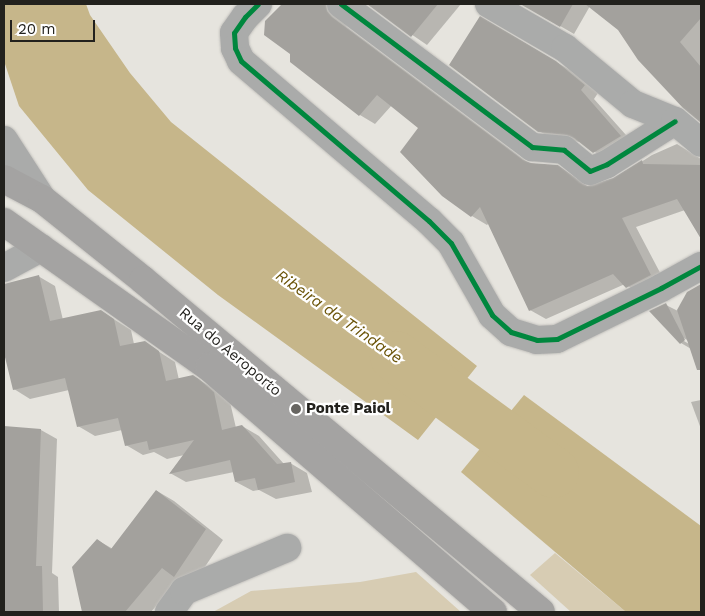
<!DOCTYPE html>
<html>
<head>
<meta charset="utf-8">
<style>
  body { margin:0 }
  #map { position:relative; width:705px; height:616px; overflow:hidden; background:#e6e4de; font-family:"Work Sans",sans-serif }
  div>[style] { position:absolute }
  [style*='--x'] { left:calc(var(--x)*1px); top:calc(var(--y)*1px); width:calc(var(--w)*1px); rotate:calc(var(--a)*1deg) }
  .green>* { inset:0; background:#d7ccb3 }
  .water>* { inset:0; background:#c6b68a }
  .shadow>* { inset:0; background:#0003 }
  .river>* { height:51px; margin:-25.5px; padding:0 25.5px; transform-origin:25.5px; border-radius:25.5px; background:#c6b68a }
  .building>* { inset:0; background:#a3a19d }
  .roads { filter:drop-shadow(0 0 1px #c2c0bc) drop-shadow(0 0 1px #c2c0bc) }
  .minor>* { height:28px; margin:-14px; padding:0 14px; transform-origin:14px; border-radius:14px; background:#aaabaa }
  .primary>* { height:28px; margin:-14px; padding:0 14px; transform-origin:14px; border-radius:14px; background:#a4a3a2 }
  .cycleway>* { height:5px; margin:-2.5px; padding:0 2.5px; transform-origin:2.5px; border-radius:2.5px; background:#00873e }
  .dots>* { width:14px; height:14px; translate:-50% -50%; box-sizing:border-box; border:2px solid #fff; border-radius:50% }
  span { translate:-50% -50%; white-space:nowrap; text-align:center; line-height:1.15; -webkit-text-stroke:4.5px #fff; paint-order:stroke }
  .street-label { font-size:15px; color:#22211d }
  .poi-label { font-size:15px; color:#22211d; font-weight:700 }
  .left { translate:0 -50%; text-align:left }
  .water-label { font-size:16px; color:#6b5408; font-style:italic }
  .frame { position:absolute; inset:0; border:5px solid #22211d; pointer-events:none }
  .scale { position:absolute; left:10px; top:20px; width:85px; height:22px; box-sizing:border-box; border:2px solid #22211d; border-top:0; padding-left:6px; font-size:15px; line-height:18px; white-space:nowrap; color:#22211d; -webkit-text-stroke:4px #fff; paint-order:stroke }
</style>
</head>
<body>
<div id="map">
  <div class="green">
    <i style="clip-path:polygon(555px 553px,626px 612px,571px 612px,530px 575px)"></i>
    <i style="clip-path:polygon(416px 572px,461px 612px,213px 612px,251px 591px,360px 582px)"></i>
  </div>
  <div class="water">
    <i style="clip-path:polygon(4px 4px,86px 4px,90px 15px,130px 73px,171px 122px,477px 366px,418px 440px,218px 295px,88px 190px,19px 106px,4px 61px)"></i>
    <i style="clip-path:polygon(524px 395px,701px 526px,701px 612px,626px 612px,461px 472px)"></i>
  </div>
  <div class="shadow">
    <i style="clip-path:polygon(283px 4px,344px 4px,342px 20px,347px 27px,530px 164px,557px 166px,589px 187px,613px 180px,652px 155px,677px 144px,701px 159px,701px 235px,685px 210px,636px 227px,666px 284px,643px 296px,625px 284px,546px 319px,530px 310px,489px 223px,487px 225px,472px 216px,419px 128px,392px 105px,375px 124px,360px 115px,291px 53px,266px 22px)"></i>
    <i style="clip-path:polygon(367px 4px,461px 4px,427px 45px)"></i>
    <i style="clip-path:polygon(522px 4px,701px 4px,701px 121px,684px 107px,619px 29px,590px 6px,574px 34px)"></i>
    <i style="clip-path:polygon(490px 24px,570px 70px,598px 93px,594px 99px,634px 144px,607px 160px,580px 142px,553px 139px,539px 131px)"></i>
    <i style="clip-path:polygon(38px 276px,55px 286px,63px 320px,101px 311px,131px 330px,134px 344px,144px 342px,175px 362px,179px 380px,193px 376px,216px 390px,230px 402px,236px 428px,242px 426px,259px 436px,284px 464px,290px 463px,307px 473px,312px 492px,276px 499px,259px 490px,253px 491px,236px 482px,234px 472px,186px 482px,170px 473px,184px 455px,167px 459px,154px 452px,143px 455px,126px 445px,122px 430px,95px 436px,78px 426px,69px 390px,30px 399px,14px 389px,4px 348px,4px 285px)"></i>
    <i style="clip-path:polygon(evenodd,701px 286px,701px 351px,698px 353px,681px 343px,666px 305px,678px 311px,688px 293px,701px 286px,680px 336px,689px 341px,689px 344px,679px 338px,680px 336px)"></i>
    <i style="clip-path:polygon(701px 400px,701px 429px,691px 402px)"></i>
    <i style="clip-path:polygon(4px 427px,41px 430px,57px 439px,52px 573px,58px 577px,59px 612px,4px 612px)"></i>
    <i style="clip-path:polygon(157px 491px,174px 501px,223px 540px,192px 586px,179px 579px,151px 612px,84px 612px,73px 567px,97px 540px,113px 549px)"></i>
  </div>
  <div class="river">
    <i style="--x:395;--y:356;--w:196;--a:36.3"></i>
  </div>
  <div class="building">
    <i style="clip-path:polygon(282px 4px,326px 4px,327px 11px,332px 17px,523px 160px,531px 163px,558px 165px,587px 186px,613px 178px,642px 160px,643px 164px,701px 165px,701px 239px,677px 199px,622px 218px,651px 275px,626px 288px,613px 274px,529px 311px,480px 207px,471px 217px,442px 196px,400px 152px,418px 128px,377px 95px,359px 116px,290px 62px,290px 54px,264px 35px,265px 21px)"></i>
    <i style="clip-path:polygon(367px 4px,438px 4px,411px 37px)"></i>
    <i style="clip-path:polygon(520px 4px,573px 4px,560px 27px)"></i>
    <i style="clip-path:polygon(585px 4px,701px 4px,701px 18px,680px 42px,701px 67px,701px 123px,683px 108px,638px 60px,618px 30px)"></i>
    <i style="clip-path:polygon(480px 16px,556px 61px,585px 85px,581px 90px,621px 136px,593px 153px,574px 138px,566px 135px,538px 132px,449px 65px)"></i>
    <i style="clip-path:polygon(39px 275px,50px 321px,101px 310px,114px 319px,120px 346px,145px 341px,159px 351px,166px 381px,193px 375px,199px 379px,214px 392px,222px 430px,242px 425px,277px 464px,291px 462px,295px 482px,258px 490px,255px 478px,235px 482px,230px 460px,169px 474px,194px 440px,149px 450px,147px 441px,125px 446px,118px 418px,77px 427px,65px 378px,13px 390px,4px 353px,4px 284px)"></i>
    <i style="clip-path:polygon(701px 284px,701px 370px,697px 370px,677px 310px,687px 292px)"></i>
    <i style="clip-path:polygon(666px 303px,685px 340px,680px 344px,649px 311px)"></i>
    <i style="clip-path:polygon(4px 426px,41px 429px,36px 566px,42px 566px,43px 612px,4px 612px)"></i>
    <i style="clip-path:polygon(156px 490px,206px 529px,174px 577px,162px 568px,125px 612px,82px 612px,72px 567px,97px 539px,111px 549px)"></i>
  </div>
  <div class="roads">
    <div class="minor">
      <i style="--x:258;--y:4;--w:18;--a:135"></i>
      <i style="--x:245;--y:17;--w:19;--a:125"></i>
      <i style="--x:234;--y:33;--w:15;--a:86"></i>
      <i style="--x:235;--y:48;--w:14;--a:65"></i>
      <i style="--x:241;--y:61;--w:247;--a:40.4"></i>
      <i style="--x:429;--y:221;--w:31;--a:45"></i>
      <i style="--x:451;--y:243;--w:83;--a:60.3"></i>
      <i style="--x:492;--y:315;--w:25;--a:42"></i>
      <i style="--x:511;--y:332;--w:27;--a:17"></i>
      <i style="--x:537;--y:340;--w:20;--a:-3"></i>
      <i style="--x:557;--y:339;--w:116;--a:-26.1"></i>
      <i style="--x:661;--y:288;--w:46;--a:-28.8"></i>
      <i style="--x:341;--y:4;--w:239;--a:36.8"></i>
      <i style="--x:532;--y:147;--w:32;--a:5"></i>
      <i style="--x:564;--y:150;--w:33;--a:39"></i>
      <i style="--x:590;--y:171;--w:18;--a:-22"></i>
      <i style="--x:607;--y:164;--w:80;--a:-32.3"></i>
      <i style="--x:489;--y:4;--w:88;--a:30.1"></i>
      <i style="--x:565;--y:48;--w:88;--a:39.5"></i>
      <i style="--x:633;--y:104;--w:45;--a:22"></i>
      <i style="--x:675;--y:121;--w:34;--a:40"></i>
      <i style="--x:4;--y:140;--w:70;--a:57.2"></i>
      <i style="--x:4;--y:268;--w:42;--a:-28.4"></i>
      <i style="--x:169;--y:612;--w:26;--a:-54"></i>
      <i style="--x:184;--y:591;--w:112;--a:-22.7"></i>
    </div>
    <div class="primary">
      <i style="--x:4;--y:179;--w:43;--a:27.8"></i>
      <i style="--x:42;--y:199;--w:129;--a:38.7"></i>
      <i style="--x:143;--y:280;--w:518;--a:39.83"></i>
      <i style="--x:4;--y:222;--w:251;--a:35.3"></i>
      <i style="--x:209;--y:367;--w:375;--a:40.8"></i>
    </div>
  </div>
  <div class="cycleway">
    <i style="--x:258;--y:4;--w:18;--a:135"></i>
    <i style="--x:245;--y:17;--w:19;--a:125"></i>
    <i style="--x:234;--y:33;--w:15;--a:86"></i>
    <i style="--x:235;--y:48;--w:14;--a:65"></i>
    <i style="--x:241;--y:61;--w:247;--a:40.4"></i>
    <i style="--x:429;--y:221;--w:31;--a:45"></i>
    <i style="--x:451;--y:243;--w:83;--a:60.3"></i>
    <i style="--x:492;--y:315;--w:25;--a:42"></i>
    <i style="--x:511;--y:332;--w:27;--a:17"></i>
    <i style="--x:537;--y:340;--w:20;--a:-3"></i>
    <i style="--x:557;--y:339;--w:116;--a:-26.1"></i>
    <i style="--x:661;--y:288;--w:46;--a:-28.8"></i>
    <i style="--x:341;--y:4;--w:239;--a:36.8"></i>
    <i style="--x:532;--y:147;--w:32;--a:5"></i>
    <i style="--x:564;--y:150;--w:33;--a:39"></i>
    <i style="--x:590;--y:171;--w:18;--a:-22"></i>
    <i style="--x:607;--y:164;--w:80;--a:-32.3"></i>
  </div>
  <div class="dots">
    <i style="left:296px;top:409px;background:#676561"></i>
  </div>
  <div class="street-label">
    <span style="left:230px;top:352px;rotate:40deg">Rua do Aeroporto</span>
  </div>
  <div class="poi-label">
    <span class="left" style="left:306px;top:409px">Ponte Paiol</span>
  </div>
  <div class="water-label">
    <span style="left:339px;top:317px;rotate:35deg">Ribeira da Trindade</span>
  </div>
  <div class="frame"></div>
  <div class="scale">20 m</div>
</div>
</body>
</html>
